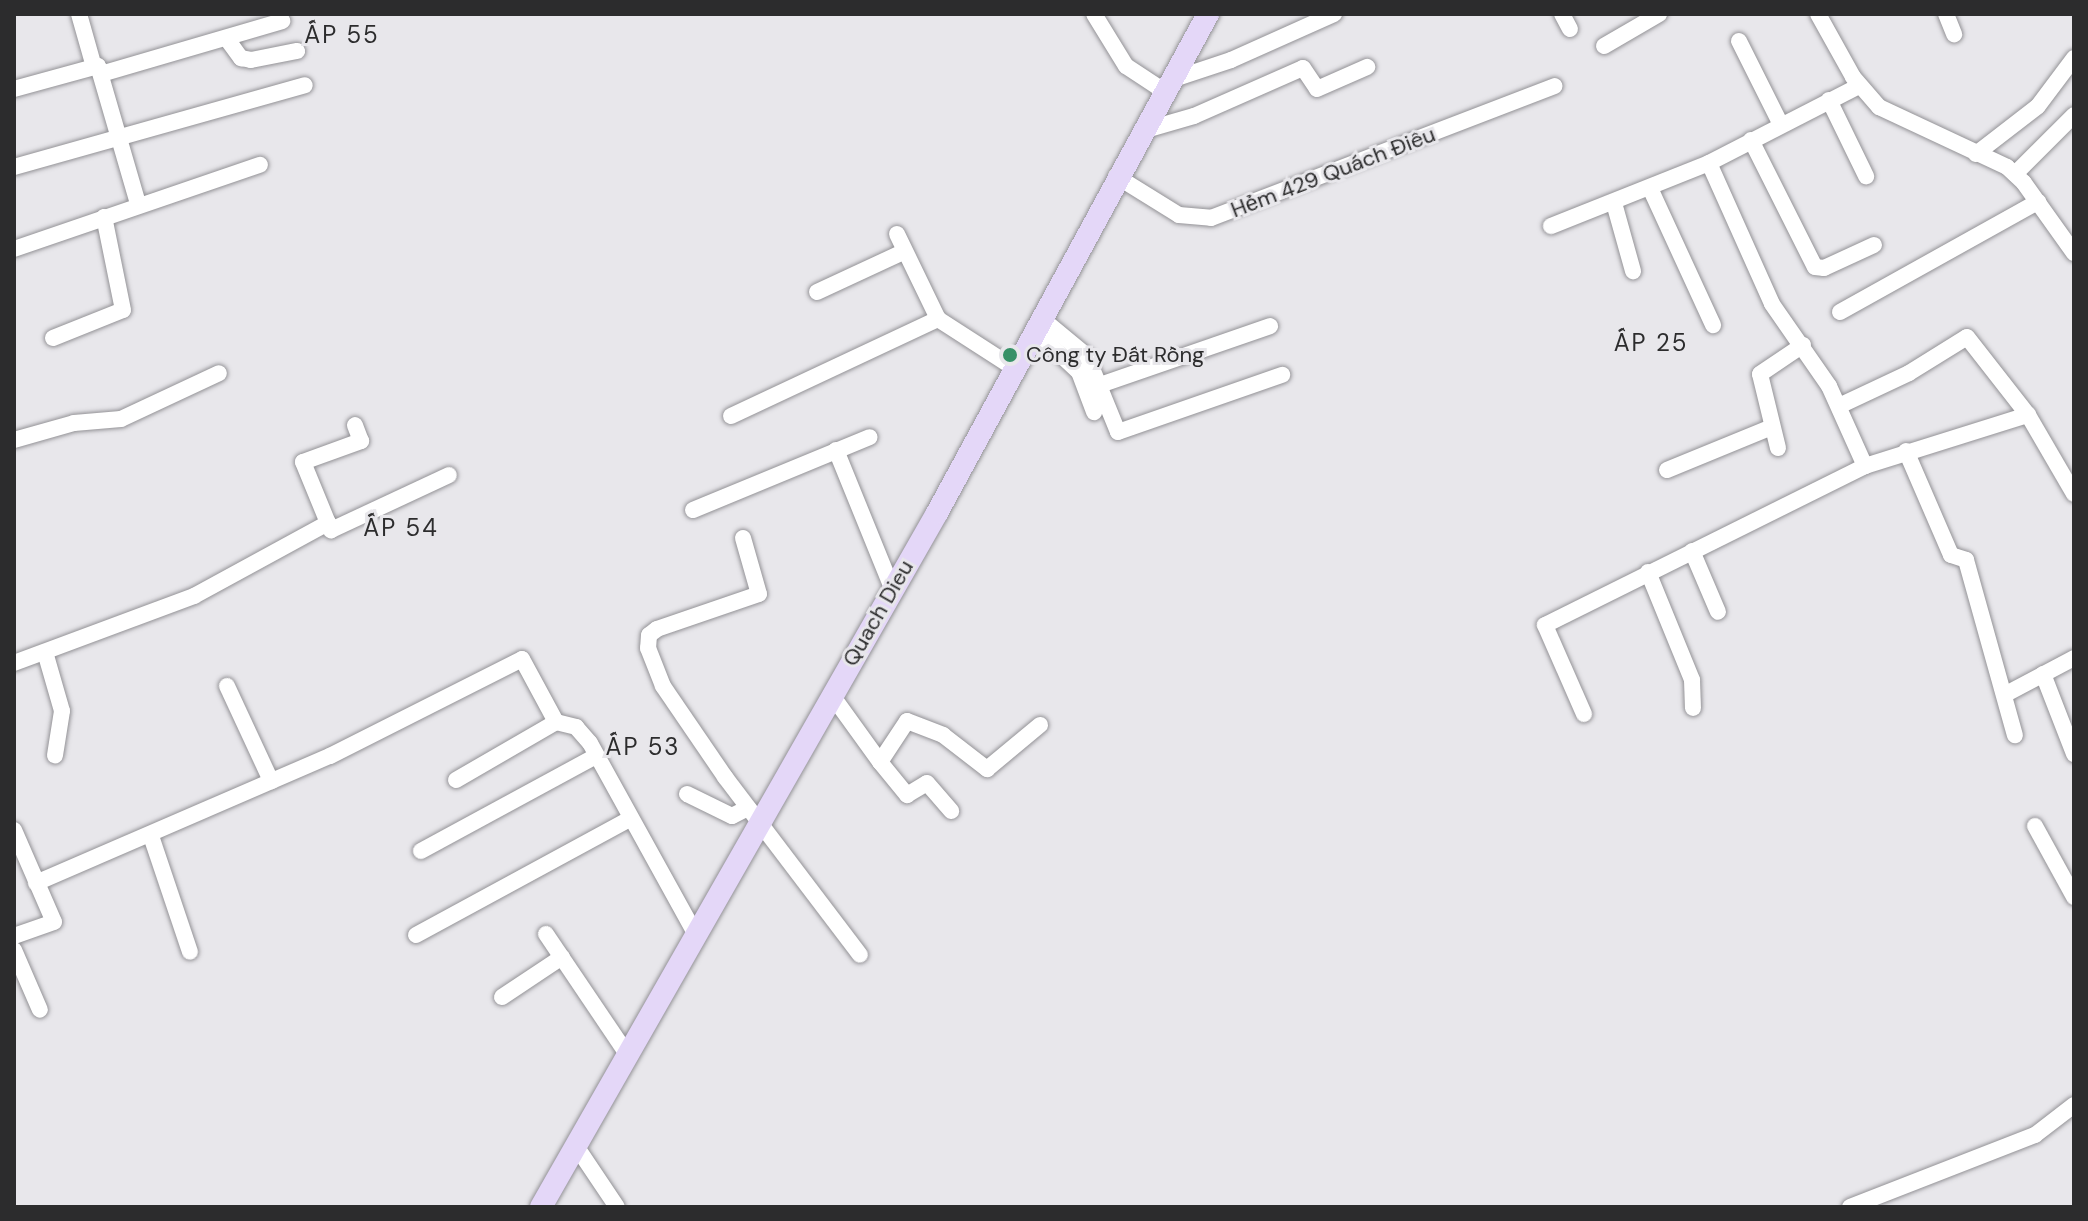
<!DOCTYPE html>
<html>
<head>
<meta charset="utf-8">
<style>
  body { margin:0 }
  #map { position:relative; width:2088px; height:1221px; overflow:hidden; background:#e8e7eb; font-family:"DM Sans",sans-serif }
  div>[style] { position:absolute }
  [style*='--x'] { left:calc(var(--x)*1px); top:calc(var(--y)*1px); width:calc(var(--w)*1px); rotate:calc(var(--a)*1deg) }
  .roads { filter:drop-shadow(0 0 2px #939296) drop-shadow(0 0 2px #939296) }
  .minor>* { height:16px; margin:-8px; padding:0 8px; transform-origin:8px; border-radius:8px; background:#fff }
  .secondary>* { height:22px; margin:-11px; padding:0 11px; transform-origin:11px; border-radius:11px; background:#e4d7f8 }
  .dots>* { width:22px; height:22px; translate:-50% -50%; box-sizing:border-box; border:4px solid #e8e7eb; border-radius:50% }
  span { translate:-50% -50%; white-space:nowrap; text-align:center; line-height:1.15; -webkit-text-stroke:6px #e8e7eb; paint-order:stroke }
  .street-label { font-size:22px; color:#2c2c2d }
  .poi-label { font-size:22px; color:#2c2c2d }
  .left { translate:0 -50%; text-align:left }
  .neighbourhood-label { font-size:24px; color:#2c2c2d; letter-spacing:2px }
  .frame { position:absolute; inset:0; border:16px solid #2c2c2d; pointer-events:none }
</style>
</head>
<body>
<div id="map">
  <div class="roads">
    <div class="minor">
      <i style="--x:79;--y:14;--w:55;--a:74.2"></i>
      <i style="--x:1094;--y:14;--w:61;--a:58.4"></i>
      <i style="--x:1126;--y:66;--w:45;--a:33.3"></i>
      <i style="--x:1562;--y:14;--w:17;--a:62"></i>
      <i style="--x:1818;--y:14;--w:72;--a:60.9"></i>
      <i style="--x:1853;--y:77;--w:40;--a:49"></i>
      <i style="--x:1879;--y:107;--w:141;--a:25.1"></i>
      <i style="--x:2007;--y:167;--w:23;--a:43"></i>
      <i style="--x:2024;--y:183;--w:86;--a:54.5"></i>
      <i style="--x:1946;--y:14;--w:22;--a:68"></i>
      <i style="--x:227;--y:39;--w:24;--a:54"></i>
      <i style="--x:241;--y:58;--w:10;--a:11"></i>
      <i style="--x:251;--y:60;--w:47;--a:-11.1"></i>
      <i style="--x:1739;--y:41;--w:92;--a:63.4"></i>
      <i style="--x:1604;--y:46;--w:64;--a:-30.2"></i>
      <i style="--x:101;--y:74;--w:189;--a:-16.3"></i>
      <i style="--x:1171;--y:80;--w:63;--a:-18.4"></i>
      <i style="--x:1231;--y:60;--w:113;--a:-24.1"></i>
      <i style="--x:14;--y:89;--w:87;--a:-15.3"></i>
      <i style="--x:98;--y:66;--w:144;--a:73.8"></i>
      <i style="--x:1829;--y:100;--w:85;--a:64"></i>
      <i style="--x:1142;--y:131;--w:54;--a:-16.1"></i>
      <i style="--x:1194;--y:116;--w:119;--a:-23.8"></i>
      <i style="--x:1303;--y:68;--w:25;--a:56"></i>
      <i style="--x:1317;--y:89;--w:55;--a:-23.7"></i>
      <i style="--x:1751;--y:140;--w:142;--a:63.3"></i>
      <i style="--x:1815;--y:267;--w:9;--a:6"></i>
      <i style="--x:1824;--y:268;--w:55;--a:-24.7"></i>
      <i style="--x:1976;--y:154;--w:78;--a:-37.7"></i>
      <i style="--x:2038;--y:106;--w:60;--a:-53.1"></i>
      <i style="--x:1709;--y:163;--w:154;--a:65.9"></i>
      <i style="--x:1772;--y:304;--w:100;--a:55.2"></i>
      <i style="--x:1829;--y:386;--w:88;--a:65.8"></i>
      <i style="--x:14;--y:167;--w:302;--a:-15.7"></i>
      <i style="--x:2015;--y:174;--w:83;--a:-45"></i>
      <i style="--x:1116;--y:176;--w:74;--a:31.8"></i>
      <i style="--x:1179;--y:215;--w:32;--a:5"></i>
      <i style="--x:1211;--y:218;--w:368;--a:-21"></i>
      <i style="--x:1650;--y:188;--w:151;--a:65.3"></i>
      <i style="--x:1614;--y:203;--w:71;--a:74.4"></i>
      <i style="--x:1551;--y:226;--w:170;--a:-21.7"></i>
      <i style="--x:1709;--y:163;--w:169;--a:-27.2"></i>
      <i style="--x:897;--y:234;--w:94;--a:64.2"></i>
      <i style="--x:938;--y:319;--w:90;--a:32.8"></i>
      <i style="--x:14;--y:249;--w:260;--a:-18.9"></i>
      <i style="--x:817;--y:292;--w:95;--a:-24.9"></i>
      <i style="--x:1840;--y:312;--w:227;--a:-29.1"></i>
      <i style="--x:1041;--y:318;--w:60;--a:39.6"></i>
      <i style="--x:1087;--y:356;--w:82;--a:67.8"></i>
      <i style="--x:1118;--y:432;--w:174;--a:-19.2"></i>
      <i style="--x:1034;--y:330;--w:62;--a:43"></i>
      <i style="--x:1079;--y:372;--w:43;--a:69.4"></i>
      <i style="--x:53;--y:338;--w:75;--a:-21.8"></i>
      <i style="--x:123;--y:310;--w:95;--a:-101.5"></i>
      <i style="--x:1100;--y:385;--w:180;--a:-19.1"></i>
      <i style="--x:1839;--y:406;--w:77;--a:-25.2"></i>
      <i style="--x:1909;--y:373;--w:68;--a:-31.8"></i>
      <i style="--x:1967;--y:337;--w:99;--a:52"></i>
      <i style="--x:2028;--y:415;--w:91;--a:59.8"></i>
      <i style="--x:731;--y:416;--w:229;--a:-25.1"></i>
      <i style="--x:14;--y:440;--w:62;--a:-15.8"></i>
      <i style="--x:74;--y:423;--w:47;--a:-4.9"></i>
      <i style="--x:121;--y:419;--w:108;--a:-25.1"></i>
      <i style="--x:1778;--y:448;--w:76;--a:-103.7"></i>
      <i style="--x:1760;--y:374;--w:52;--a:-34"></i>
      <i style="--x:836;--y:450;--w:149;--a:67.9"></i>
      <i style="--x:1906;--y:451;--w:113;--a:66.6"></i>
      <i style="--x:1951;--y:555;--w:16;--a:18"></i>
      <i style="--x:1966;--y:560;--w:182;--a:74.4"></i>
      <i style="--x:1667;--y:470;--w:113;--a:-22.3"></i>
      <i style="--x:693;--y:510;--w:191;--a:-22.4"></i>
      <i style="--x:328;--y:523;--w:66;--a:-112.3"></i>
      <i style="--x:303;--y:462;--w:62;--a:-19.9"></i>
      <i style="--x:361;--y:441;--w:17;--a:-111"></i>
      <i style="--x:743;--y:538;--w:58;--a:74.1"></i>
      <i style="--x:759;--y:594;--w:108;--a:161.1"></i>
      <i style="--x:657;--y:629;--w:10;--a:143"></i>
      <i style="--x:649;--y:635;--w:13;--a:94"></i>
      <i style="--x:648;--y:648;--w:41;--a:68.5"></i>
      <i style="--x:663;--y:686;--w:110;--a:55.7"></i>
      <i style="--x:725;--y:777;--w:223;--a:52.8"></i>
      <i style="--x:1692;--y:551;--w:66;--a:66.9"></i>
      <i style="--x:1648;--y:572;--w:117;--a:67.8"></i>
      <i style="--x:1692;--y:680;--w:28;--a:88"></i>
      <i style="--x:45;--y:652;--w:61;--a:73.9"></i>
      <i style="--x:62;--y:711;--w:45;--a:99"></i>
      <i style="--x:14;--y:663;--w:192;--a:-20.4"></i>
      <i style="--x:194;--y:596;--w:153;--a:-28.6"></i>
      <i style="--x:328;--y:523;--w:8;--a:67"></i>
      <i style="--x:331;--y:530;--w:130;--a:-25"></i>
      <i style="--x:2043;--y:674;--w:86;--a:68.8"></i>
      <i style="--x:227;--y:686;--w:105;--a:65.1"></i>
      <i style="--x:831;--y:694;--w:84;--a:54.2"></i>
      <i style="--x:880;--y:762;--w:49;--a:-56.6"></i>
      <i style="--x:907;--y:721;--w:39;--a:21"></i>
      <i style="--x:943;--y:735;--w:56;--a:37.7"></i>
      <i style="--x:987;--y:769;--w:69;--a:-39.7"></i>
      <i style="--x:2006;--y:694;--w:77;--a:-27.9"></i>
      <i style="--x:1584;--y:714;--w:97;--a:-113.7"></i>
      <i style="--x:1545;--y:625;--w:357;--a:-26.4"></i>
      <i style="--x:1865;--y:466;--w:171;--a:-17.4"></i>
      <i style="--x:880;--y:762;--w:43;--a:50.7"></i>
      <i style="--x:907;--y:795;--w:23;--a:-31"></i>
      <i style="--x:927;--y:783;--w:37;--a:49"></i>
      <i style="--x:456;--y:780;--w:116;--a:-30.1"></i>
      <i style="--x:556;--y:722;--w:21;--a:14"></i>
      <i style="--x:576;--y:727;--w:21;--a:49"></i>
      <i style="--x:590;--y:743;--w:219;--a:61.1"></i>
      <i style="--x:687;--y:794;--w:50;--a:26.1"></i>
      <i style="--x:732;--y:816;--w:18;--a:-27"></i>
      <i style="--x:2035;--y:826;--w:81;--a:61.2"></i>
      <i style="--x:14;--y:830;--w:100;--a:66.5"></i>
      <i style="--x:54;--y:922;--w:42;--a:160.7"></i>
      <i style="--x:151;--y:836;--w:122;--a:71.4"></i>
      <i style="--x:421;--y:851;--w:199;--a:-28.5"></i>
      <i style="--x:36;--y:883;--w:320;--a:-23.4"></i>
      <i style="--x:330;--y:756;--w:215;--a:-26.8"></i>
      <i style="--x:522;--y:659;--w:72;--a:61.6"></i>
      <i style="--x:546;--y:934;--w:148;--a:56"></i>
      <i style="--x:416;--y:935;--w:241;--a:-28.5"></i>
      <i style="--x:14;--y:950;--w:65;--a:66.6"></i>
      <i style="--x:502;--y:997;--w:72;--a:-33.7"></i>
      <i style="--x:576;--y:1146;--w:73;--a:56.1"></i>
      <i style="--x:1850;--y:1207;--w:199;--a:-21.3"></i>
      <i style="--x:2035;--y:1135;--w:49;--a:-37.6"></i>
    </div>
    <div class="secondary">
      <i style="--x:541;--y:1207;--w:799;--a:-60.29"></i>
      <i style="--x:937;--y:513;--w:568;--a:-61.49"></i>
    </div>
  </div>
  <div class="dots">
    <i style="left:1010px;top:355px;background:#379167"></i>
  </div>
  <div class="street-label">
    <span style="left:1333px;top:172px;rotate:-21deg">Hẻm 429 Quách Điêu</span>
    <span style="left:878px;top:613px;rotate:-60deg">Quach Dieu</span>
  </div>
  <div class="poi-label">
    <span class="left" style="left:1026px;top:355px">Công ty Đất Rồng</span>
  </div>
  <div class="neighbourhood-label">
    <span style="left:342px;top:35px">ẤP 55</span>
    <span style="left:1651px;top:343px">ẤP 25</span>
    <span style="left:401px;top:528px">ẤP 54</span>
    <span style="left:643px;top:747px">ẤP 53</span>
  </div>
  <div class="frame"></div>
</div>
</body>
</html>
